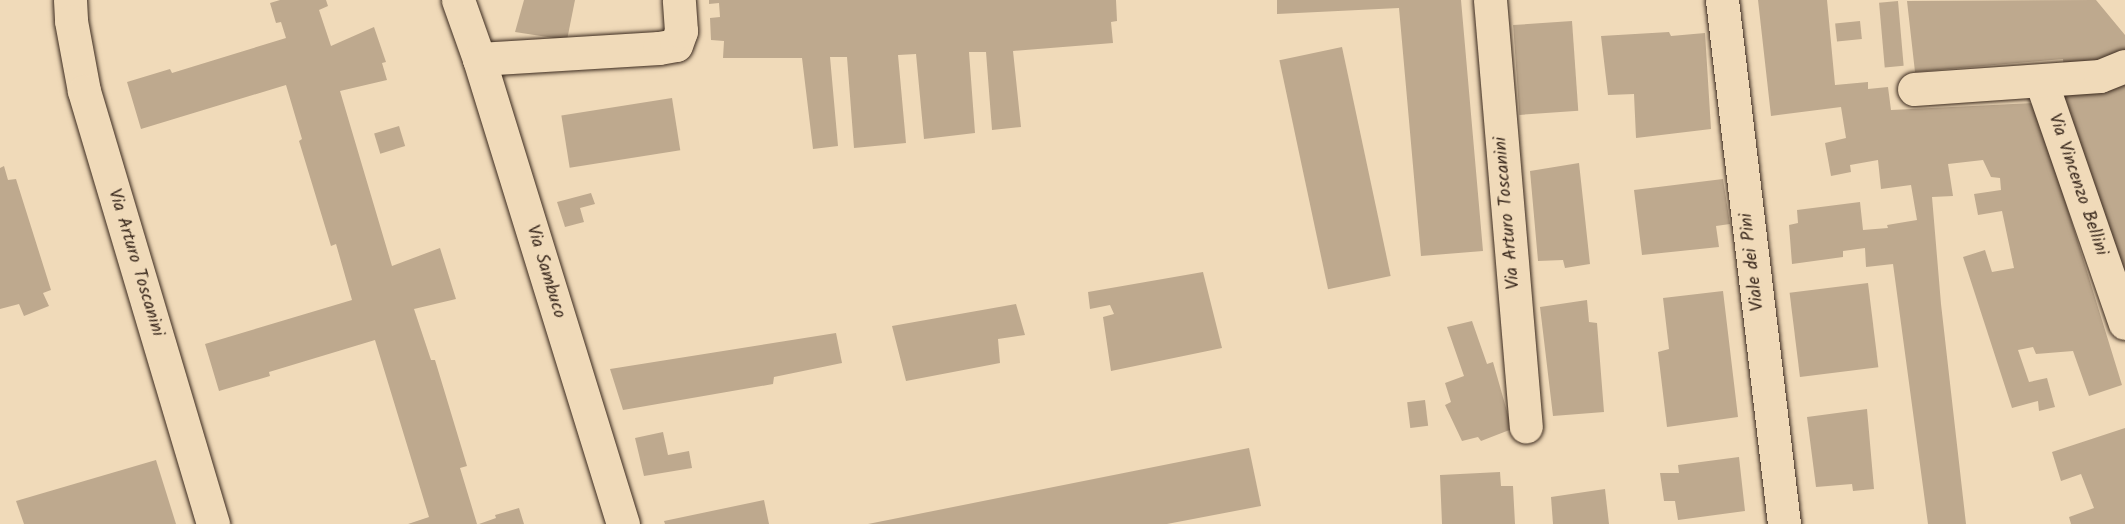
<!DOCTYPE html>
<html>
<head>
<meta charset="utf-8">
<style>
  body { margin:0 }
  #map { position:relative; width:2125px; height:524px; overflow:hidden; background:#f0dab9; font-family:Kalam,sans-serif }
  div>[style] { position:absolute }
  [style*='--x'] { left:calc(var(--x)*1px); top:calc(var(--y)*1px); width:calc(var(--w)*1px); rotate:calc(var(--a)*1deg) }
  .building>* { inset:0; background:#bea98e; transform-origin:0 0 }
  .roads { filter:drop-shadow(0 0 2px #3b2a1e) drop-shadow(0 0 2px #3b2a1e) }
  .minor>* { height:33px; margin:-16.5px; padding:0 16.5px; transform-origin:16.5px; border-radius:16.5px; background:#f0dab9 }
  span { translate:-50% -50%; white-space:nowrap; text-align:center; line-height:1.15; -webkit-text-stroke:4.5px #f0dab9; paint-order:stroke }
  .street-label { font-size:18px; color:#3b2a1e }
</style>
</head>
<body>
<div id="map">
  <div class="building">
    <i style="clip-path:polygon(280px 0,326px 0,328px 6px,319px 10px,331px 46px,374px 27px,386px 62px,382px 63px,387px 80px,340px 91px,392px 266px,440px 248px,456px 299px,414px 309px,431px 360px,435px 360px,467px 466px,460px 468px,477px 524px,408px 524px,429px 517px,375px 340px,269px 372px,270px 376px,219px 391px,205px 344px,352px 300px,336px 244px,331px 246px,299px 141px,302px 139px,286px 85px,141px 129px,127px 82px,170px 69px,172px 73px,286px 38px,281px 22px,276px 23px,270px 3px)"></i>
    <i style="clip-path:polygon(524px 0,575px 0,567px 40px,515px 32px)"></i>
    <i style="clip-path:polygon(709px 0,1116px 0,1117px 21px,1111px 22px,1113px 43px,1013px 51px,1021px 127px,992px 130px,986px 52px,969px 52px,975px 133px,924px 139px,916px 54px,898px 55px,906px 143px,854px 148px,847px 57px,830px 57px,838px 146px,813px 149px,802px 58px,723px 58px,724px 41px,711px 40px,710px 18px,720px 17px,719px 3px,709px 4px)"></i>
    <i style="clip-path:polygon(1277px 0,1461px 0,1483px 251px,1421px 256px,1399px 8px,1277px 14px)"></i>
    <i style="clip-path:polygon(1758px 0,1827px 0,1835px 85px,1868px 82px,1868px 89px,1888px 87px,1891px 110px,2035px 103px,2122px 385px,2089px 396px,2073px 351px,2036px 354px,2033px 347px,2018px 350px,2029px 382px,2047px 378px,2055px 407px,2039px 411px,2038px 401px,2012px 408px,1963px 257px,1985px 250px,1992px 272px,2014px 268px,2002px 211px,1978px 215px,1974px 194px,2001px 190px,2000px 178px,1991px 177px,1983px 160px,1948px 164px,1953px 196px,1932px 197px,1941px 304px,1966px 524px,1928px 524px,1893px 264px,1866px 267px,1865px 248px,1843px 251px,1843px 257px,1792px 264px,1789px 225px,1798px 223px,1797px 210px,1860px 202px,1863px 230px,1888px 228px,1887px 225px,1917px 220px,1911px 185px,1881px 189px,1878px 160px,1850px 165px,1851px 172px,1831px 176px,1825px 143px,1846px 138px,1841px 107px,1771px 116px)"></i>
    <i style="clip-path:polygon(2096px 0,2125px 35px,2125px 58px,2064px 68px,2063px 59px,1915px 72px,1907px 1px)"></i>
    <i style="left:1898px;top:1px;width:65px;height:19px;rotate:85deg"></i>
    <i style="left:1572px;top:21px;width:90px;height:59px;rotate:86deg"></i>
    <i style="left:1860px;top:21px;width:18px;height:25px;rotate:84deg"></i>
    <i style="clip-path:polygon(1669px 32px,1671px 36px,1705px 33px,1711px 129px,1636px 138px,1634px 94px,1608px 95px,1601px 36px)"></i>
    <i style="left:1342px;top:47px;width:234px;height:64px;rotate:78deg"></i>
    <i style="clip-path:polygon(2125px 77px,2125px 294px,2058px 93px)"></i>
    <i style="left:672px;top:98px;width:53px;height:112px;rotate:81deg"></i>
    <i style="left:399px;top:126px;width:21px;height:26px;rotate:73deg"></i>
    <i style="clip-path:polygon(1579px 163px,1590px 264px,1565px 268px,1563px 260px,1538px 261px,1530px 171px)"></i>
    <i style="clip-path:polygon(4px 166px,8px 180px,16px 179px,51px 290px,43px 293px,49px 306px,24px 316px,19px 304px,0 309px,0 168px)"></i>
    <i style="clip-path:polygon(1723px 179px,1730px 224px,1716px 226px,1719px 247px,1642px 255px,1634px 190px)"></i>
    <i style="clip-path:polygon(591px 193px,595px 204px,580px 208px,584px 222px,565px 227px,557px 202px)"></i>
    <i style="clip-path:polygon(1203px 272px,1222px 348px,1111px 371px,1103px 317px,1114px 314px,1110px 305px,1090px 309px,1088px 292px)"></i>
    <i style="left:1868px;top:283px;width:85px;height:79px;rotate:83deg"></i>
    <i style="clip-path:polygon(1723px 291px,1738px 417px,1667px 427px,1658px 352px,1669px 349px,1663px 298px)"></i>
    <i style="clip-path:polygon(1587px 300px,1589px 322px,1597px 323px,1604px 412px,1553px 416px,1540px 307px)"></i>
    <i style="clip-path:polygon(1016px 304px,1025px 335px,998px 339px,1000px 363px,906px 381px,892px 326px)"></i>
    <i style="clip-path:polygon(1472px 321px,1487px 364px,1493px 362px,1512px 429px,1481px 441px,1478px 437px,1462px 441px,1445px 405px,1451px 402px,1445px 383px,1464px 376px,1447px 327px)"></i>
    <i style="clip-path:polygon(836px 333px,842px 363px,774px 377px,773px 384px,623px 410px,610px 369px)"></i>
    <i style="left:1425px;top:400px;width:26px;height:18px;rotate:83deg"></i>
    <i style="clip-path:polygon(1867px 409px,1874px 489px,1853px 491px,1852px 484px,1816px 487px,1807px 417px)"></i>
    <i style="clip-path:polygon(2125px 428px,2125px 524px,2071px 524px,2069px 517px,2094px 508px,2081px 474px,2061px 481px,2052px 452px)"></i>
    <i style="clip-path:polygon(663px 432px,668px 455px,689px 451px,692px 468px,644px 476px,635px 438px)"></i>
    <i style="clip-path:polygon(1249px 448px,1261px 506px,1167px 524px,868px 524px)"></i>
    <i style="clip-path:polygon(1739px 457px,1745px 511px,1678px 520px,1675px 501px,1664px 501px,1660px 473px,1679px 473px,1678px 465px)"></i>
    <i style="clip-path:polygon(156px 460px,176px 524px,24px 524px,16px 501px)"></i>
    <i style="clip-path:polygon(1500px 472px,1501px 486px,1513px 486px,1515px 524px,1442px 524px,1440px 475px)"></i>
    <i style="clip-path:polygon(1605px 489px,1609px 524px,1553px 524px,1551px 497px)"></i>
    <i style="clip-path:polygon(764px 500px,769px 524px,665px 524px,664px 521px)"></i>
    <i style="clip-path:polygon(519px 508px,524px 524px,479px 524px,496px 518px,495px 515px)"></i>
  </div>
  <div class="roads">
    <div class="minor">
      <i style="--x:70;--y:0;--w:21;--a:87"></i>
      <i style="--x:71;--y:21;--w:71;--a:79.5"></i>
      <i style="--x:84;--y:91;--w:452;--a:73.4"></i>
      <i style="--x:458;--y:0;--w:63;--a:70.4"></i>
      <i style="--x:479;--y:59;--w:487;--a:72.8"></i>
      <i style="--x:1490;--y:0;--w:428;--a:85.2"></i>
      <i style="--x:1722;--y:0;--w:528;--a:83.25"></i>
      <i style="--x:479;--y:59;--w:180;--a:-3.5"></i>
      <i style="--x:659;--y:48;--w:17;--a:-10"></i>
      <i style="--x:676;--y:45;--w:15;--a:-70"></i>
      <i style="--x:681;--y:31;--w:31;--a:-94"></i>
      <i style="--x:2041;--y:81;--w:256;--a:70.9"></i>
      <i style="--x:1914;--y:89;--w:186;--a:-4"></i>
      <i style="--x:2100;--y:76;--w:27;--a:-22"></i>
    </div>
  </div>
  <div class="street-label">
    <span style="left:2077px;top:185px;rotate:71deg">Via Vincenzo Bellini</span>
    <span style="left:1508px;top:213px;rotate:-95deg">Via Arturo Toscanini</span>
    <span style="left:1753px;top:262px;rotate:-97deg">Viale dei Pini</span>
    <span style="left:135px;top:263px;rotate:73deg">Via Arturo Toscanini</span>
    <span style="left:545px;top:272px;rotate:73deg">Via Sambuco</span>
  </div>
</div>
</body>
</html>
